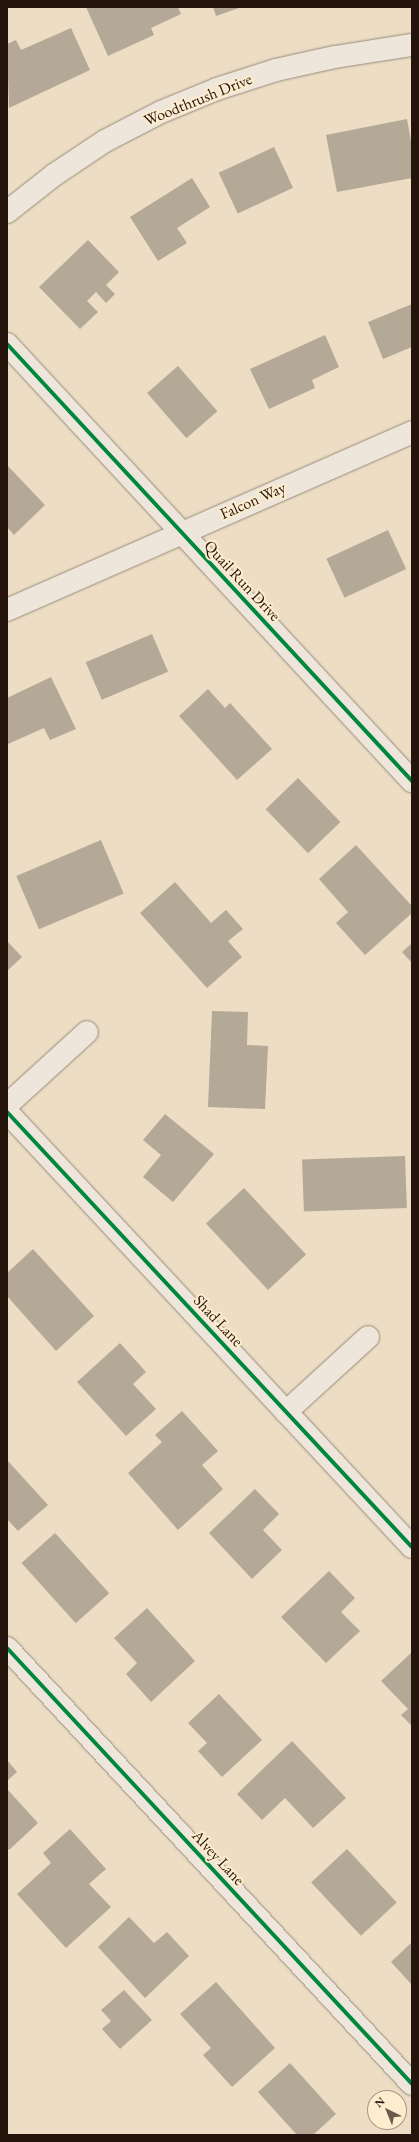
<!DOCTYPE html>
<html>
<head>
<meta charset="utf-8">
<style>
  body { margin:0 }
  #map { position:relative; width:419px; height:2142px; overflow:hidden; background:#edddc4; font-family:"EB Garamond",serif }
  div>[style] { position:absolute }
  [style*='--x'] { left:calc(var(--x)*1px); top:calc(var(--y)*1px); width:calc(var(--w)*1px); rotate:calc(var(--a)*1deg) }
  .building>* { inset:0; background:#b4a897; transform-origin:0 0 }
  .roads { filter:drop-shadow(0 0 1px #968b7c) drop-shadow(0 0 1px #968b7c) }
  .street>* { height:22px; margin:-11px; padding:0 11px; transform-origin:11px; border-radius:11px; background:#eee6da }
  .cycleway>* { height:4px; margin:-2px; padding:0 2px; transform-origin:2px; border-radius:2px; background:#00873e }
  span { translate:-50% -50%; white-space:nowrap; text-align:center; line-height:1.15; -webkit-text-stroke:4px #feecce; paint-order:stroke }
  .street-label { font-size:16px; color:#24140c }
  .frame { position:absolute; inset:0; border:8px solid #24140c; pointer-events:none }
  .north { position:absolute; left:367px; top:2090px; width:40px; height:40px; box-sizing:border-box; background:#feecce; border:1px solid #a79680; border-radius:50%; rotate:317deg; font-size:11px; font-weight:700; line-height:16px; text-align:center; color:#24140c }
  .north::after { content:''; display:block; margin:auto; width:14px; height:18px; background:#6a5a4c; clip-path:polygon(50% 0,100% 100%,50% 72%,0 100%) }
</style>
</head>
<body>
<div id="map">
  <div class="building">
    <i style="clip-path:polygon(86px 7px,178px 7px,181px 14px,151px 28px,154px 35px,108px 56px)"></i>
    <i style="clip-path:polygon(213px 7px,242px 7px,216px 16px)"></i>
    <i style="clip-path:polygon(71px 28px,90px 70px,9px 108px,7px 44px,16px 40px,21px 50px)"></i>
    <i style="clip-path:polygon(407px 119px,412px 147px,412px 178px,337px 192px,326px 135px)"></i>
    <i style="left:274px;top:147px;width:45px;height:61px;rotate:65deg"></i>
    <i style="clip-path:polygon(192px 178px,210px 207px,177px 228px,187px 243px,158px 261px,130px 217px)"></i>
    <i style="clip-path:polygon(88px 240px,119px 272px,106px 285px,115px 294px,106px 303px,96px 292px,87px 301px,98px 312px,80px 329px,39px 287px)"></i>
    <i style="clip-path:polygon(412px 304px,412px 347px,383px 359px,368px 322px)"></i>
    <i style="clip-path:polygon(325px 335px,339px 367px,312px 380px,315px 388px,269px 409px,250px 369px)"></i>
    <i style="left:178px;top:366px;width:60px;height:41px;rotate:49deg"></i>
    <i style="clip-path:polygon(7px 465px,45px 505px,14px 535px,7px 527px)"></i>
    <i style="left:388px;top:530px;width:43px;height:68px;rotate:65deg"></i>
    <i style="left:152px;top:634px;width:41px;height:72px;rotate:67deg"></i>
    <i style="clip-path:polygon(51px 677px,76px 729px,50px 740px,44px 728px,8px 744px,7px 698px)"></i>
    <i style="clip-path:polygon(208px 689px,225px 708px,230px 703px,272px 749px,237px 780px,179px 716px)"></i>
    <i style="left:298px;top:778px;width:61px;height:45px;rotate:46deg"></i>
    <i style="left:101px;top:840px;width:58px;height:92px;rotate:67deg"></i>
    <i style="clip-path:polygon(356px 845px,412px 906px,412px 913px,365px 955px,336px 923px,348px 912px,319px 879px)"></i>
    <i style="clip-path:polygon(175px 882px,211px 923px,226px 910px,243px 929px,228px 941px,242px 957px,207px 988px,140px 913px)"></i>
    <i style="clip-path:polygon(7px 941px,22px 957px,7px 971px)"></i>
    <i style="clip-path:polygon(412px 943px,412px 963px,402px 952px)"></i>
    <i style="clip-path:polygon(212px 1011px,248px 1012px,247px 1045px,268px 1046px,265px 1109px,208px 1107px)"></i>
    <i style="clip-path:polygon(165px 1114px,214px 1154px,173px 1202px,143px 1177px,161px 1155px,143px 1140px)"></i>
    <i style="left:405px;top:1156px;width:52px;height:103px;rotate:88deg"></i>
    <i style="left:244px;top:1188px;width:91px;height:52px;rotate:47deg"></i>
    <i style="clip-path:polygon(33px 1249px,94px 1316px,56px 1351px,7px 1296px,7px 1273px)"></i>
    <i style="clip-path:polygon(120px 1343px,146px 1372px,133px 1384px,156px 1409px,126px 1436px,77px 1382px)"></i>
    <i style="clip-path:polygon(182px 1411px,218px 1451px,202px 1465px,223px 1489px,178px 1530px,128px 1473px,162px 1442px,155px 1435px)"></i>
    <i style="clip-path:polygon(7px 1460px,48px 1505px,18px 1531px,7px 1519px)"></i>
    <i style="clip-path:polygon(255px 1489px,279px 1514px,263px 1530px,282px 1550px,252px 1579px,209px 1533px)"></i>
    <i style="left:55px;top:1533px;width:81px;height:45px;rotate:48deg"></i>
    <i style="clip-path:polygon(329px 1571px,355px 1598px,341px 1612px,360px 1631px,326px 1663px,281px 1617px)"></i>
    <i style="clip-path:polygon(147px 1608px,195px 1661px,151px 1702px,126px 1674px,137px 1663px,114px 1638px)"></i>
    <i style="clip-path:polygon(411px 1653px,412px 1655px,412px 1726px,401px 1715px,408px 1709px,381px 1681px)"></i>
    <i style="clip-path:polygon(219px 1694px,262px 1740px,222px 1777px,198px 1751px,207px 1743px,188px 1723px)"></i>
    <i style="clip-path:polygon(292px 1741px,346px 1798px,313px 1828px,285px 1798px,262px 1820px,237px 1794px)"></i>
    <i style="clip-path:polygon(7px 1760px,17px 1772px,7px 1781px)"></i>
    <i style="clip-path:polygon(7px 1789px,38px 1823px,9px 1850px,7px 1848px)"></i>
    <i style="clip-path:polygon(70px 1829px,106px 1869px,89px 1884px,111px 1907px,66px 1948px,17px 1894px,51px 1863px,43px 1853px)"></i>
    <i style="left:347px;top:1849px;width:73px;height:49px;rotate:47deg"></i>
    <i style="clip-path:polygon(129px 1917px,154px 1943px,167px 1932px,189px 1956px,145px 1998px,98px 1947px)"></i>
    <i style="clip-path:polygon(412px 1942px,412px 1985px,391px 1962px)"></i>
    <i style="clip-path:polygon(216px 1982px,275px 2048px,232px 2087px,203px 2055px,211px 2048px,180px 2014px)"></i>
    <i style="clip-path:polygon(124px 1990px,152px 2020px,120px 2049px,102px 2029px,111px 2021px,101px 2010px)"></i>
    <i style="clip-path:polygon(290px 2063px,336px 2114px,313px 2135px,297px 2135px,258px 2092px)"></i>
  </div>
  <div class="roads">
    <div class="street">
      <i style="--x:7;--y:212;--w:60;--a:-38.2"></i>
      <i style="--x:54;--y:175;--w:61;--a:-33.7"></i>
      <i style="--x:105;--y:141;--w:63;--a:-27.4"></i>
      <i style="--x:161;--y:112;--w:61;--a:-22.3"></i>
      <i style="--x:217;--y:89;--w:62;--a:-17.9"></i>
      <i style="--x:276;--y:70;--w:60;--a:-12.4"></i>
      <i style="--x:335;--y:57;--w:78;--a:-8.9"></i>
      <i style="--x:7;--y:344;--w:596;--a:47.18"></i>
      <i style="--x:7;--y:610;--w:442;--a:-23.7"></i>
      <i style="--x:7;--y:1105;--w:108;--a:-42.4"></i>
      <i style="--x:7;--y:1112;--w:594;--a:47.05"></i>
      <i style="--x:286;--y:1412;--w:111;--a:-42.4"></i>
      <i style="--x:7;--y:1648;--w:595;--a:47.11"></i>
    </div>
  </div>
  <div class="cycleway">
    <i style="--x:7;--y:344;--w:596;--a:47.18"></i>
    <i style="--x:7;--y:1112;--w:594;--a:47.05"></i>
    <i style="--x:7;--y:1648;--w:595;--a:47.11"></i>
  </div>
  <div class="street-label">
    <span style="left:198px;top:100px;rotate:-22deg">Woodthrush Drive</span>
    <span style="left:253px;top:501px;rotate:-24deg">Falcon Way</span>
    <span style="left:242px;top:581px;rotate:47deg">Quail Run Drive</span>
    <span style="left:218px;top:1321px;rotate:47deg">Shad Lane</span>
    <span style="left:218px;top:1858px;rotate:47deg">Alvey Lane</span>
  </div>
  <div class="frame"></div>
  <div class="north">N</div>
</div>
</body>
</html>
